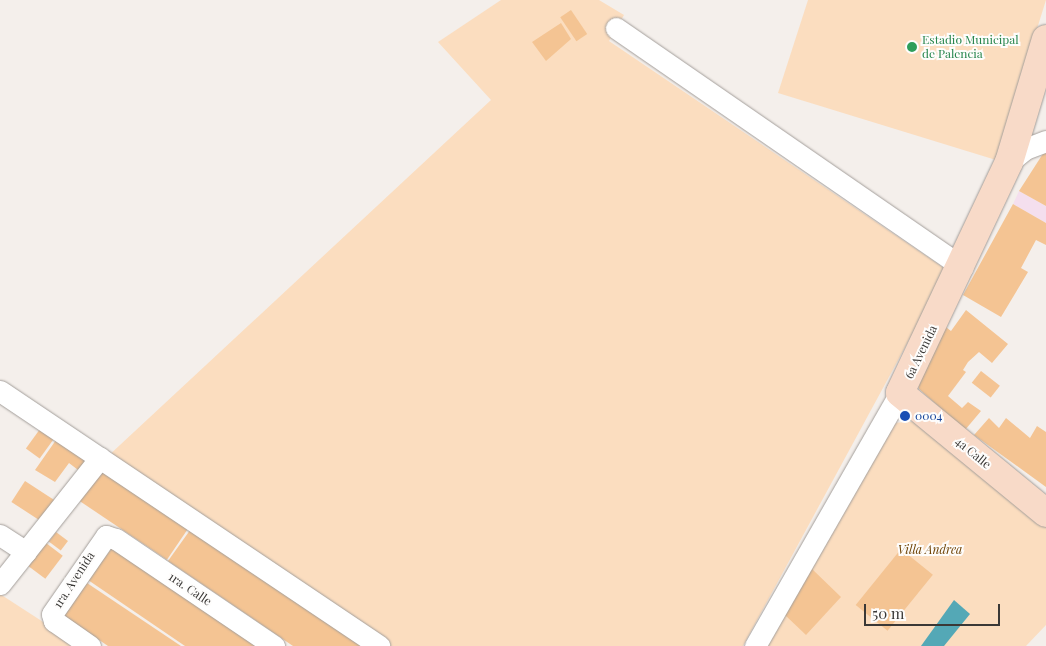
<!DOCTYPE html>
<html>
<head>
<meta charset="utf-8">
<style>
  body { margin:0 }
  #map { position:relative; width:1046px; height:646px; overflow:hidden; background:#f4efeb; font-family:"Playfair Display",serif }
  div>[style] { position:absolute }
  [style*='--x'] { left:calc(var(--x)*1px); top:calc(var(--y)*1px); width:calc(var(--w)*1px); rotate:calc(var(--a)*1deg) }
  .industrial>* { inset:0; background:#f4dfee }
  .green>* { inset:0; background:#fbddbf }
  .water>* { inset:0; background:#54a8b6 }
  .building>* { inset:0; background:#f4c493; transform-origin:0 0 }
  .roads { filter:drop-shadow(0 0 1px #a39e9a) drop-shadow(0 0 1px #a39e9a) }
  .minor>* { height:21px; margin:-10.5px; padding:0 10.5px; transform-origin:10.5px; border-radius:10.5px; background:#fff }
  .major>* { height:28px; margin:-14px; padding:0 14px; transform-origin:14px; border-radius:14px; background:#f8dac8 }
  .dots>* { width:14px; height:14px; translate:-50% -50%; box-sizing:border-box; border:2px solid #fefdfc; border-radius:50% }
  span { translate:-50% -50%; white-space:nowrap; text-align:center; line-height:1.15; -webkit-text-stroke:4px #fefdfc; paint-order:stroke }
  .leisure-label { font-size:12px; color:#27864d }
  .left { translate:0 -50%; text-align:left }
  .street-label { font-size:12px; color:#3a3836 }
  .transit-label { font-size:12px; color:#164399 }
  .park-label { font-size:12px; color:#6e4203; font-style:italic }
  .scale { position:absolute; left:864px; top:604px; width:136px; height:22px; box-sizing:border-box; border:2px solid #3a3836; border-top:0; padding-left:6px; font-size:15px; line-height:18px; white-space:nowrap; color:#3a3836; -webkit-text-stroke:4px #fefdfc; paint-order:stroke }
</style>
</head>
<body>
<div id="map">
  <div class="industrial">
    <i style="clip-path:polygon(1019px 191px,1046px 206px,1046px 223px,1013px 204px)"></i>
  </div>
  <div class="green">
    <i style="clip-path:polygon(501px 0,599px 0,624px 15px,609px 41px,947px 270px,743px 646px,385px 646px,106px 458px,491px 100px,438px 42px)"></i>
    <i style="clip-path:polygon(808px 0,1046px 0,996px 160px,778px 93px)"></i>
    <i style="clip-path:polygon(923px 421px,1046px 523px,1046px 625px,1026px 646px,768px 646px,891px 423px)"></i>
    <i style="clip-path:polygon(0 594px,37px 618px,80px 646px,0 646px)"></i>
  </div>
  <div class="water">
    <i style="clip-path:polygon(954px 600px,970px 614px,944px 646px,921px 646px)"></i>
  </div>
  <div class="building">
    <i style="left:571px;top:10px;width:29px;height:13px;rotate:56deg"></i>
    <i style="clip-path:polygon(561px 23px,571px 39px,546px 61px,532px 42px)"></i>
    <i style="clip-path:polygon(1046px 149px,1046px 206px,1019px 191px)"></i>
    <i style="clip-path:polygon(1013px 204px,1046px 223px,1046px 245px,1036px 240px,1021px 268px,1028px 272px,1001px 317px,963px 295px)"></i>
    <i style="clip-path:polygon(966px 310px,1008px 344px,992px 363px,979px 352px,968px 362px,963px 370px,966px 372px,948px 396px,962px 408px,968px 402px,981px 411px,965px 430px,919px 389px,917px 382px,942px 324px,951px 331px)"></i>
    <i style="left:981px;top:371px;width:24px;height:15px;rotate:38deg"></i>
    <i style="clip-path:polygon(989px 418px,999px 428px,1006px 418px,1030px 438px,1037px 426px,1046px 432px,1046px 487px,974px 435px)"></i>
    <i style="left:40px;top:429px;width:17px;height:24px;rotate:36deg"></i>
    <i style="clip-path:polygon(56px 440px,92px 462px,82px 473px,69px 463px,55px 482px,35px 470px)"></i>
    <i style="left:102px;top:463px;width:108px;height:44px;rotate:34deg"></i>
    <i style="left:25px;top:481px;width:38px;height:25px;rotate:33deg"></i>
    <i style="clip-path:polygon(193px 526px,371px 646px,293px 646px,168px 561px)"></i>
    <i style="left:56px;top:532px;width:15px;height:12px;rotate:37deg"></i>
    <i style="left:46px;top:543px;width:21px;height:29px;rotate:37deg"></i>
    <i style="clip-path:polygon(112px 548px,263px 646px,185px 646px,88px 580px)"></i>
    <i style="left:901px;top:549px;width:41px;height:72px;rotate:39deg"></i>
    <i style="clip-path:polygon(811px 568px,841px 597px,806px 635px,785px 615px)"></i>
    <i style="clip-path:polygon(87px 583px,181px 646px,108px 646px,64px 616px)"></i>
  </div>
  <div class="roads">
    <div class="minor">
      <i style="--x:616;--y:28;--w:421;--a:34.6"></i>
      <i style="--x:1009;--y:162;--w:21;--a:-39"></i>
      <i style="--x:1025;--y:149;--w:22;--a:-21"></i>
      <i style="--x:0;--y:391;--w:457;--a:33.9"></i>
      <i style="--x:0;--y:535;--w:31;--a:33"></i>
      <i style="--x:0;--y:584;--w:161;--a:-51.6"></i>
      <i style="--x:90;--y:646;--w:44;--a:-145.2"></i>
      <i style="--x:54;--y:621;--w:7;--a:-106"></i>
      <i style="--x:52;--y:614;--w:95;--a:-55.3"></i>
      <i style="--x:106;--y:536;--w:10;--a:17"></i>
      <i style="--x:116;--y:539;--w:191;--a:34.1"></i>
      <i style="--x:755;--y:646;--w:292;--a:-60.2"></i>
    </div>
    <div class="major">
      <i style="--x:1046;--y:39;--w:128;--a:106.7"></i>
      <i style="--x:1009;--y:162;--w:255;--a:115.3"></i>
      <i style="--x:900;--y:393;--w:189;--a:39.4"></i>
    </div>
  </div>
  <div class="dots">
    <i style="left:912px;top:47px;background:#2e9e5b"></i>
    <i style="left:905px;top:416px;background:#1a4fb4"></i>
  </div>
  <div class="leisure-label">
    <span class="left" style="left:922px;top:47px">Estadio Municipal<br>de Palencia</span>
  </div>
  <div class="street-label">
    <span style="left:921px;top:352px;rotate:-64deg">6a Avenida</span>
    <span style="left:973px;top:453px;rotate:39deg">4a Calle</span>
    <span style="left:74px;top:580px;rotate:-57deg">1ra. Avenida</span>
    <span style="left:190px;top:589px;rotate:34deg">1ra. Calle</span>
  </div>
  <div class="transit-label">
    <span class="left" style="left:915px;top:416px">0004</span>
  </div>
  <div class="park-label">
    <span style="left:930px;top:550px">Villa Andrea</span>
  </div>
  <div class="scale">50 m</div>
</div>
</body>
</html>
